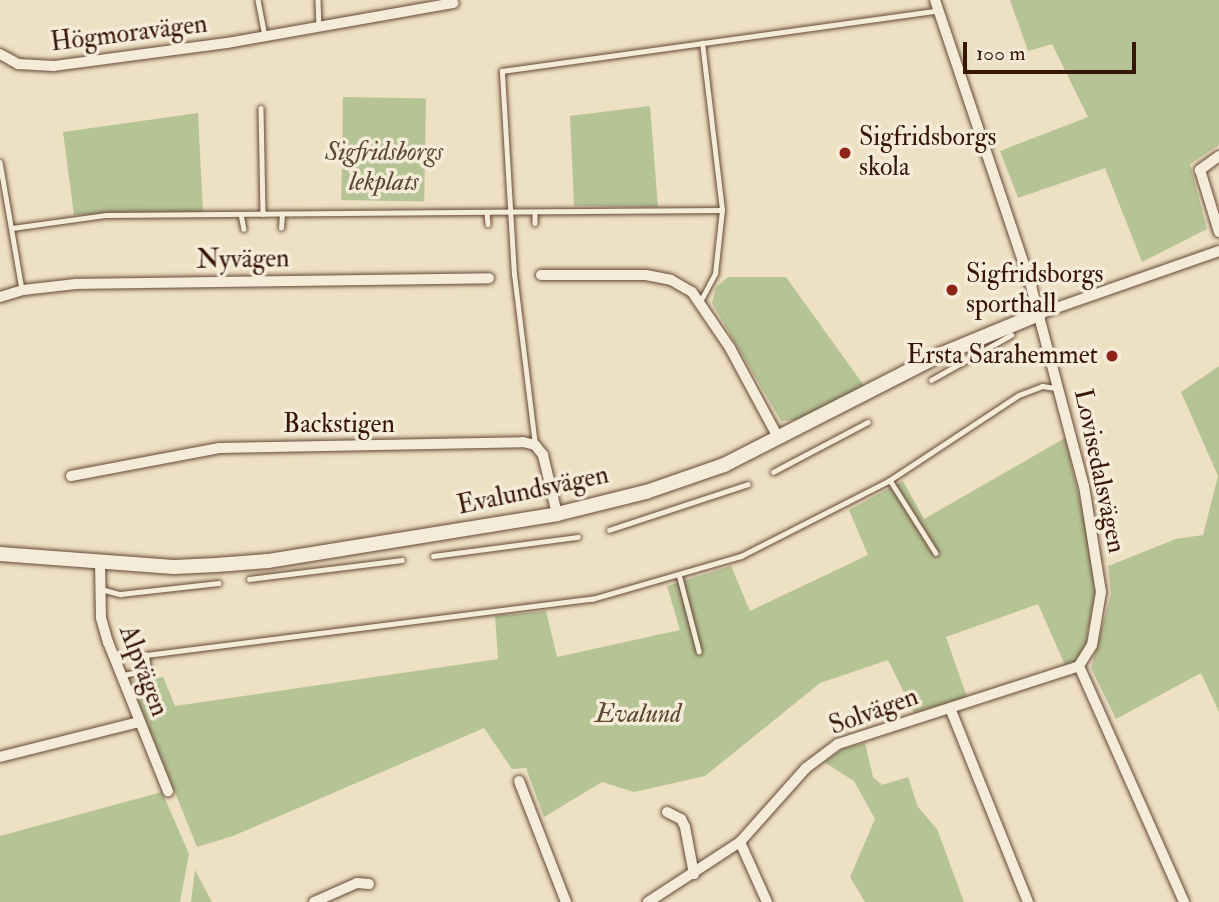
<!DOCTYPE html>
<html>
<head>
<meta charset="utf-8">
<style>
  body { margin:0 }
  #map { position:relative; width:1219px; height:902px; overflow:hidden; background:#eee0c3; font-family:"IM FELL Double Pica",serif }
  div>[style] { position:absolute }
  [style*='--x'] { left:calc(var(--x)*1px); top:calc(var(--y)*1px); width:calc(var(--w)*1px); rotate:calc(var(--a)*1deg) }
  .green>* { inset:0; background:#b6c395; transform-origin:0 0 }
  .roads { filter:drop-shadow(0 0 2px #654836) drop-shadow(0 0 2px #654836) }
  .lane>* { height:4.5px; margin:-2.25px; padding:0 2.25px; transform-origin:2.25px; border-radius:2.25px; background:#f4ebd8 }
  .street>* { height:10px; margin:-5px; padding:0 5px; transform-origin:5px; border-radius:5px; background:#f4ebd8 }
  .secondary>* { height:14px; margin:-7px; padding:0 7px; transform-origin:7px; border-radius:7px; background:#f4ebd8 }
  .dots>* { width:19px; height:19px; translate:-50% -50%; box-sizing:border-box; border:4px solid #f4ebd8; border-radius:50% }
  span { translate:-50% -50%; white-space:nowrap; text-align:center; line-height:1.15; -webkit-text-stroke:7px #f4ebd8; paint-order:stroke }
  .street-label { font-size:26px; color:#371507 }
  .poi-label { font-size:26px; color:#371507 }
  .left { translate:0 -50%; text-align:left }
  .right { translate:-100% -50%; text-align:right }
  .park-label { font-size:26px; color:#5d4932; font-style:italic }
  .scale { position:absolute; left:963px; top:42px; width:173px; height:32px; box-sizing:border-box; border:4px solid #371507; border-top:0; padding-left:9px; font-size:21px; line-height:24px; white-space:nowrap; color:#371507; -webkit-text-stroke:5px #f4ebd8; paint-order:stroke }
</style>
</head>
<body>
<div id="map">
  <div class="green">
    <i style="clip-path:polygon(1010px 0,1219px 0,1219px 145px,1190px 164px,1207px 229px,1142px 262px,1105px 168px,1018px 198px,1000px 151px,1088px 117px,1052px 44px,1028px 51px)"></i>
    <i style="left:343px;top:97px;width:83px;height:103px;rotate:1deg"></i>
    <i style="clip-path:polygon(650px 106px,658px 207px,574px 206px,570px 116px)"></i>
    <i style="clip-path:polygon(198px 113px,203px 212px,74px 215px,63px 132px)"></i>
    <i style="clip-path:polygon(728px 277px,786px 277px,865px 387px,802px 419px,781px 421px,712px 303px,716px 287px)"></i>
    <i style="clip-path:polygon(1219px 366px,1219px 712px,1201px 673px,1116px 719px,1091px 668px,1111px 594px,1108px 566px,1176px 539px,1203px 535px,1218px 476px,1181px 392px)"></i>
    <i style="clip-path:polygon(1065px 438px,1085px 522px,1095px 592px,1086px 643px,1075px 662px,1065px 665px,1038px 604px,946px 637px,967px 697px,914px 713px,888px 660px,820px 683px,705px 776px,634px 792px,602px 782px,544px 817px,526px 768px,512px 769px,484px 728px,233px 836px,197px 847px,130px 681px,163px 677px,175px 706px,498px 659px,495px 616px,546px 611px,557px 657px,680px 630px,667px 586px,731px 566px,750px 611px,868px 555px,849px 510px,903px 481px,924px 519px)"></i>
    <i style="clip-path:polygon(865px 743px,873px 777px,882px 785px,908px 777px,918px 807px,937px 829px,964px 902px,865px 902px,850px 877px,875px 819px,854px 781px,824px 762px,843px 749px)"></i>
    <i style="clip-path:polygon(162px 792px,189px 854px,180px 902px,0 902px,0 836px)"></i>
    <i style="clip-path:polygon(195px 870px,212px 902px,191px 902px)"></i>
  </div>
  <div class="roads">
    <div class="lane">
      <i style="--x:258;--y:0;--w:37;--a:79"></i>
      <i style="--x:318;--y:0;--w:27;--a:88"></i>
      <i style="--x:261;--y:108;--w:106;--a:88.9"></i>
      <i style="--x:0;--y:162;--w:129;--a:80.2"></i>
      <i style="--x:487;--y:212;--w:12;--a:85"></i>
      <i style="--x:535;--y:212;--w:11;--a:90"></i>
      <i style="--x:241;--y:214;--w:15;--a:79"></i>
      <i style="--x:12;--y:228;--w:95;--a:-7.9"></i>
      <i style="--x:106;--y:215;--w:616;--a:-0.47"></i>
      <i style="--x:281;--y:228;--w:14;--a:-86"></i>
      <i style="--x:701;--y:300;--w:30;--a:-62"></i>
      <i style="--x:715;--y:274;--w:64;--a:-83.8"></i>
      <i style="--x:722;--y:210;--w:168;--a:-96.8"></i>
      <i style="--x:931;--y:380;--w:92;--a:-29.4"></i>
      <i style="--x:535;--y:445;--w:171;--a:-97"></i>
      <i style="--x:514;--y:275;--w:204;--a:-93.4"></i>
      <i style="--x:502;--y:71;--w:439;--a:-7.9"></i>
      <i style="--x:773;--y:472;--w:107;--a:-27.8"></i>
      <i style="--x:890;--y:480;--w:86;--a:57.8"></i>
      <i style="--x:609;--y:530;--w:146;--a:-18.3"></i>
      <i style="--x:433;--y:556;--w:146;--a:-7.5"></i>
      <i style="--x:679;--y:574;--w:80;--a:75.4"></i>
      <i style="--x:249;--y:579;--w:154;--a:-7.1"></i>
      <i style="--x:101;--y:589;--w:20;--a:15"></i>
      <i style="--x:120;--y:594;--w:99;--a:-6.4"></i>
      <i style="--x:123;--y:675;--w:25;--a:-11"></i>
      <i style="--x:148;--y:670;--w:15;--a:-98"></i>
      <i style="--x:146;--y:655;--w:450;--a:-7.2"></i>
      <i style="--x:592;--y:599;--w:155;--a:-16.1"></i>
      <i style="--x:741;--y:556;--w:167;--a:-27"></i>
      <i style="--x:890;--y:480;--w:154;--a:-33.4"></i>
      <i style="--x:1019;--y:395;--w:25;--a:-21"></i>
      <i style="--x:1042;--y:386;--w:15;--a:8"></i>
    </div>
    <div class="street">
      <i style="--x:935;--y:0;--w:302;--a:71.4"></i>
      <i style="--x:1031;--y:286;--w:207;--a:75.2"></i>
      <i style="--x:1084;--y:486;--w:107;--a:80.9"></i>
      <i style="--x:1101;--y:592;--w:54;--a:99.6"></i>
      <i style="--x:1092;--y:645;--w:25;--a:122"></i>
      <i style="--x:1079;--y:666;--w:258;--a:66"></i>
      <i style="--x:0;--y:54;--w:21;--a:29"></i>
      <i style="--x:18;--y:64;--w:36;--a:3"></i>
      <i style="--x:54;--y:66;--w:175;--a:-7.6"></i>
      <i style="--x:227;--y:43;--w:230;--a:-10"></i>
      <i style="--x:1219;--y:156;--w:24;--a:144"></i>
      <i style="--x:1200;--y:170;--w:65;--a:73"></i>
      <i style="--x:541;--y:275;--w:105;--a:0"></i>
      <i style="--x:646;--y:275;--w:25;--a:11"></i>
      <i style="--x:671;--y:280;--w:24;--a:30"></i>
      <i style="--x:692;--y:292;--w:68;--a:55.8"></i>
      <i style="--x:730;--y:348;--w:103;--a:61.7"></i>
      <i style="--x:0;--y:297;--w:24;--a:-17"></i>
      <i style="--x:23;--y:290;--w:53;--a:-6.5"></i>
      <i style="--x:76;--y:284;--w:413;--a:-0.8"></i>
      <i style="--x:1039;--y:314;--w:191;--a:-19.3"></i>
      <i style="--x:71;--y:476;--w:151;--a:-10.7"></i>
      <i style="--x:219;--y:448;--w:304;--a:-1.1"></i>
      <i style="--x:523;--y:442;--w:12;--a:14"></i>
      <i style="--x:535;--y:445;--w:13;--a:51"></i>
      <i style="--x:543;--y:455;--w:61;--a:76.7"></i>
      <i style="--x:100;--y:561;--w:57;--a:89"></i>
      <i style="--x:101;--y:618;--w:25;--a:74"></i>
      <i style="--x:108;--y:642;--w:161;--a:68.1"></i>
      <i style="--x:950;--y:708;--w:209;--a:68.1"></i>
      <i style="--x:0;--y:757;--w:143;--a:-14.1"></i>
      <i style="--x:519;--y:781;--w:130;--a:68.8"></i>
      <i style="--x:667;--y:812;--w:16;--a:27"></i>
      <i style="--x:681;--y:819;--w:9;--a:63"></i>
      <i style="--x:685;--y:827;--w:48;--a:79.2"></i>
      <i style="--x:740;--y:842;--w:66;--a:65.8"></i>
      <i style="--x:314;--y:902;--w:47;--a:-23.8"></i>
      <i style="--x:357;--y:883;--w:12;--a:5"></i>
      <i style="--x:648;--y:902;--w:110;--a:-33.1"></i>
      <i style="--x:740;--y:842;--w:99;--a:-48.3"></i>
      <i style="--x:806;--y:768;--w:40;--a:-37"></i>
      <i style="--x:838;--y:744;--w:253;--a:-17.9"></i>
    </div>
    <div class="secondary">
      <i style="--x:0;--y:554;--w:174;--a:4.3"></i>
      <i style="--x:174;--y:567;--w:42;--a:-2.7"></i>
      <i style="--x:216;--y:565;--w:52;--a:-4.4"></i>
      <i style="--x:268;--y:561;--w:293;--a:-9.2"></i>
      <i style="--x:557;--y:514;--w:92;--a:-13.9"></i>
      <i style="--x:646;--y:492;--w:83;--a:-19.1"></i>
      <i style="--x:724;--y:465;--w:245;--a:-27"></i>
      <i style="--x:942;--y:354;--w:105;--a:-22.4"></i>
    </div>
  </div>
  <div class="dots">
    <i style="left:845px;top:153px;background:#8f2418"></i>
    <i style="left:952px;top:290px;background:#8f2418"></i>
    <i style="left:1112px;top:356px;background:#8f2418"></i>
  </div>
  <div class="street-label">
    <span style="left:129px;top:34px;rotate:-7deg">Högmoravägen</span>
    <span style="left:243px;top:260px;rotate:-1deg">Nyvägen</span>
    <span style="left:339px;top:425px">Backstigen</span>
    <span style="left:1099px;top:471px;rotate:78deg">Lovisedalsvägen</span>
    <span style="left:533px;top:491px;rotate:-12deg">Evalundsvägen</span>
    <span style="left:143px;top:671px;rotate:69deg">Alpvägen</span>
    <span style="left:874px;top:712px;rotate:-20deg">Solvägen</span>
  </div>
  <div class="poi-label">
    <span class="left" style="left:859px;top:153px">Sigfridsborgs<br>skola</span>
    <span class="left" style="left:966px;top:290px">Sigfridsborgs<br>sporthall</span>
    <span class="right" style="left:1098px;top:356px">Ersta Sarahemmet</span>
  </div>
  <div class="park-label">
    <span style="left:384px;top:168px">Sigfridsborgs<br>lekplats</span>
    <span style="left:638px;top:715px">Evalund</span>
  </div>
  <div class="scale">100 m</div>
</div>
</body>
</html>
